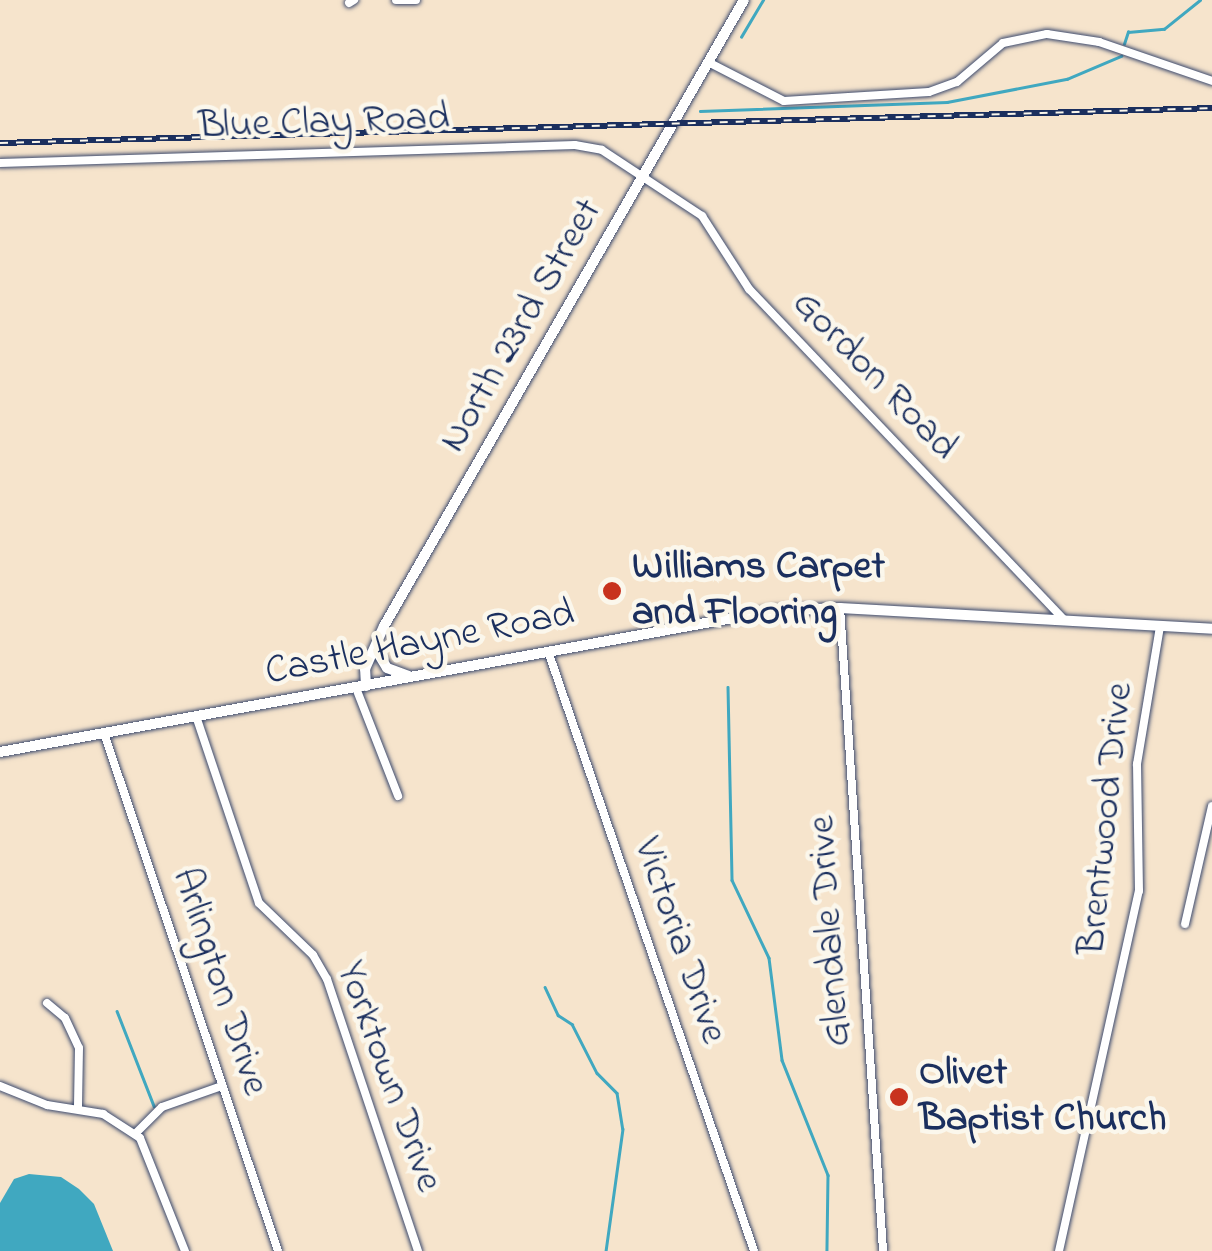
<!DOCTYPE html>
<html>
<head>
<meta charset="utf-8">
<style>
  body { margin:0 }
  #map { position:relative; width:1212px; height:1251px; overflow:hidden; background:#f6e4cc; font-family:"Indie Flower",sans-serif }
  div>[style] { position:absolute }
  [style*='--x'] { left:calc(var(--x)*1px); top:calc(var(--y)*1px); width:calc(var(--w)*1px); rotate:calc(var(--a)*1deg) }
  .water>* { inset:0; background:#40a8c0 }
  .stream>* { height:2.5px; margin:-1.25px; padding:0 1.25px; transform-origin:1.25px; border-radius:1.25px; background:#40a8c0 }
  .roads { filter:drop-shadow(0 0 2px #3c4a6e) drop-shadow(0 0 2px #3c4a6e) }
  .minor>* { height:8px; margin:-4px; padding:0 4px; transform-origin:4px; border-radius:4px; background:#fff }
  .major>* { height:10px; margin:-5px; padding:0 5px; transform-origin:5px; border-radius:5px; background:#fff }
  .rail>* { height:6px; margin-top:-3px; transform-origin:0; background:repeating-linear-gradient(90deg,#fbf7ec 0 8px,#1b2f5e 0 16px); box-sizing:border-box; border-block:2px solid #1b2f5e }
  .dots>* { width:28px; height:28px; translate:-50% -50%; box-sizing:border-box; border:5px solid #fbf7ec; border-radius:50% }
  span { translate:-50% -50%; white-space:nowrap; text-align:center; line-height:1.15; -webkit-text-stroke:9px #fbf7ec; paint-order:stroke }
  .street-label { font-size:40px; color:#1b2f5e }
  .poi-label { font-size:40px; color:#1b2f5e; font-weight:700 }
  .left { translate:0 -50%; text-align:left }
</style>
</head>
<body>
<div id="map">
  <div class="water">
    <i style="clip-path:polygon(29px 1174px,61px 1177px,79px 1189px,94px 1204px,113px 1251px,0 1251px,0 1203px,14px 1179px)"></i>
  </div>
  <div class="stream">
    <i style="--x:741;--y:37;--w:43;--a:-59.3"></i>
    <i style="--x:1124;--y:44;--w:13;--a:-72"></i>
    <i style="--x:1128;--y:32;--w:36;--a:-5"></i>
    <i style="--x:1164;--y:29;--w:46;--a:-38.9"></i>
    <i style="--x:700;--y:111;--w:247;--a:-2.1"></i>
    <i style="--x:947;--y:102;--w:122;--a:-10.9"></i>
    <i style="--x:1067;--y:79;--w:59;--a:-23.1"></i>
    <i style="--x:728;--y:687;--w:193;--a:88.8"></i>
    <i style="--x:732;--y:880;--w:86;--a:64.6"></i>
    <i style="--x:769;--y:958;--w:103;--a:82.7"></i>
    <i style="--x:782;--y:1060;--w:124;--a:68.2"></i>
    <i style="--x:828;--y:1175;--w:76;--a:90.8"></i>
    <i style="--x:545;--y:987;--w:31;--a:65"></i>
    <i style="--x:558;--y:1015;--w:17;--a:33"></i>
    <i style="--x:572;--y:1024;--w:55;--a:63"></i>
    <i style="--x:597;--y:1073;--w:28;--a:45"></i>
    <i style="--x:617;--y:1093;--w:36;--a:81"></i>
    <i style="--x:623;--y:1129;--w:123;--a:97.9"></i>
    <i style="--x:117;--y:1011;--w:102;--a:68.7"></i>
  </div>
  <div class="roads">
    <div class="minor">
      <i style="--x:396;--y:0;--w:20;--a:0"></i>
      <i style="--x:349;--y:3;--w:6;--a:-31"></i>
      <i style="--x:708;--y:62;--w:85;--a:27.2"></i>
      <i style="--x:784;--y:101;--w:145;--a:-3.6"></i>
      <i style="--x:929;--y:92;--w:30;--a:-20"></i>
      <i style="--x:957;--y:82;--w:60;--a:-40.3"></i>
      <i style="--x:1003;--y:43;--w:45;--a:-11.6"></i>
      <i style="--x:1047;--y:34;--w:53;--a:8.7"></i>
      <i style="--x:1099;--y:42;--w:120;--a:19"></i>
      <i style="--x:0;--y:163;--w:575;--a:-1.79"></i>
      <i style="--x:575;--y:145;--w:27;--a:10"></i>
      <i style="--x:602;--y:150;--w:120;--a:33.4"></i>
      <i style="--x:702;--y:216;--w:87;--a:57.2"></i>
      <i style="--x:749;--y:289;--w:457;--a:46.4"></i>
      <i style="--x:840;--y:608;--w:644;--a:86.17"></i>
      <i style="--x:548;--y:651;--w:634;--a:71.05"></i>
      <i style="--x:356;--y:688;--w:116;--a:68.7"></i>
      <i style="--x:196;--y:716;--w:197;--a:71.4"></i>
      <i style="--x:259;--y:903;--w:75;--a:43.9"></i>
      <i style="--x:313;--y:955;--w:28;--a:60"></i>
      <i style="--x:327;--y:979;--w:287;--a:71.5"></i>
      <i style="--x:104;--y:733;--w:546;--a:71.43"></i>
      <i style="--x:1185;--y:924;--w:121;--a:-77.1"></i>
      <i style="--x:47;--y:1003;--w:23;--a:40"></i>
      <i style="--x:65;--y:1018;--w:33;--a:65"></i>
      <i style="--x:79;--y:1048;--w:59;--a:91"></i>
      <i style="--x:0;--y:1086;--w:51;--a:22"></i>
      <i style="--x:47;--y:1105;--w:57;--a:9.1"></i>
      <i style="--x:103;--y:1114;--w:44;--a:33"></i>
      <i style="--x:140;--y:1138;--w:122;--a:68.3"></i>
      <i style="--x:135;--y:1134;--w:38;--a:-45"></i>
      <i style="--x:162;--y:1107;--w:64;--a:-19.3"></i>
      <i style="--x:1059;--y:1251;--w:369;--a:-77.5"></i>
      <i style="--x:1139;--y:891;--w:127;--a:-90.9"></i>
      <i style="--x:1137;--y:764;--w:139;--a:-80.5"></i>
    </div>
    <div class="major">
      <i style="--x:375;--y:648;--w:23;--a:59"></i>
      <i style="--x:387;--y:668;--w:23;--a:20"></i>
      <i style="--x:366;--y:686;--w:17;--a:-93"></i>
      <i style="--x:365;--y:669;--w:47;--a:-66.2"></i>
      <i style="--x:384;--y:626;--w:722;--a:-60.1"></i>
      <i style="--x:0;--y:752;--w:784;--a:-10.36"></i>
      <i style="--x:771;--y:611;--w:69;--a:-2.5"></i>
      <i style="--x:840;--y:608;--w:373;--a:3.2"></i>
    </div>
  </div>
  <div class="rail">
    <i style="--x:0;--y:143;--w:1213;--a:-1.65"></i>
  </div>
  <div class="dots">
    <i style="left:612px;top:591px;background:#c8321e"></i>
    <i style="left:899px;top:1097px;background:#c8321e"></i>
  </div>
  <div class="street-label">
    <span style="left:324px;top:123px;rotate:-2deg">Blue Clay Road</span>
    <span style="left:522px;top:326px;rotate:-60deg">North 23rd Street</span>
    <span style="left:874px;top:376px;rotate:46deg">Gordon Road</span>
    <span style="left:420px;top:644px;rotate:-11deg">Castle Hayne Road</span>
    <span style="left:1107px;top:819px;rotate:-84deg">Brentwood Drive</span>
    <span style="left:831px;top:931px;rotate:-94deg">Glendale Drive</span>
    <span style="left:679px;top:941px;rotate:71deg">Victoria Drive</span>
    <span style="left:219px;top:982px;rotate:72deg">Arlington Drive</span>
    <span style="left:388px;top:1077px;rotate:70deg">Yorktown Drive</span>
  </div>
  <div class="poi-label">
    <span class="left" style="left:632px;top:591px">Williams Carpet<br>and Flooring</span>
    <span class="left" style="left:919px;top:1097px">Olivet<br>Baptist Church</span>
  </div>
</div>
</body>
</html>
